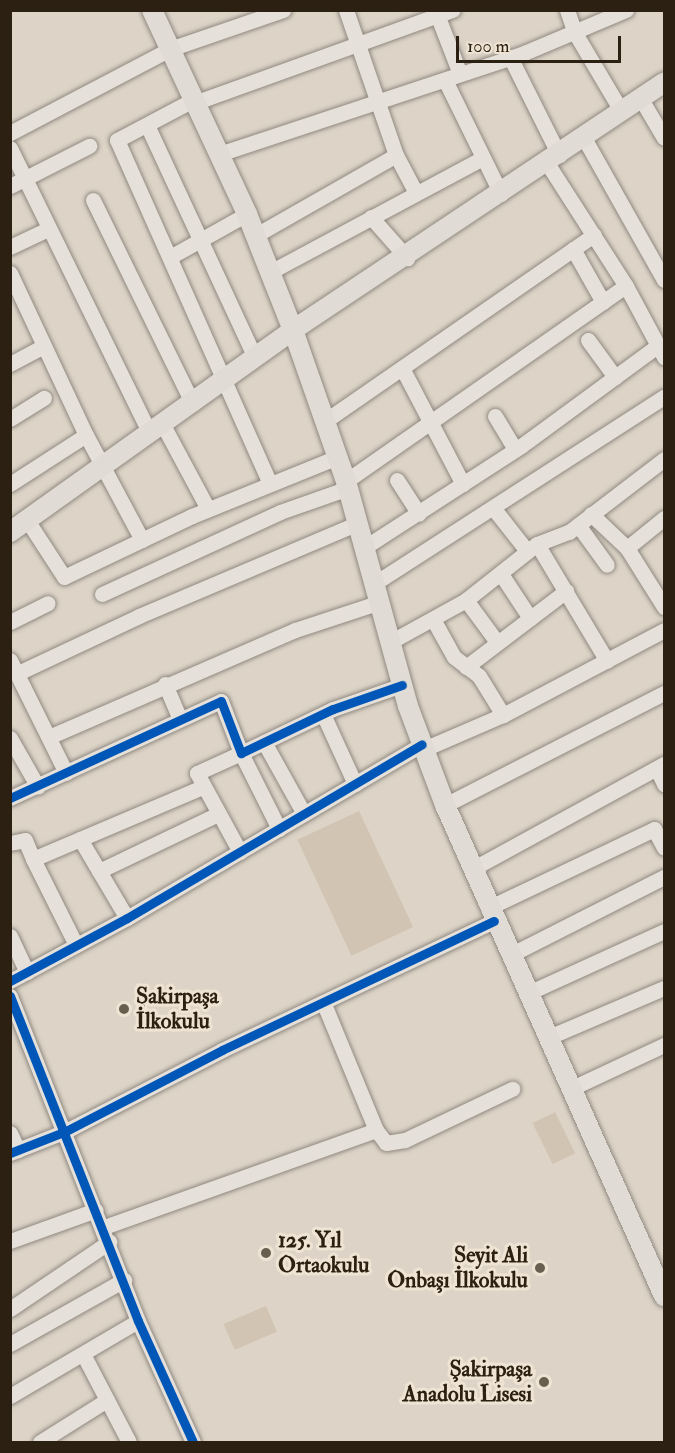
<!DOCTYPE html>
<html>
<head>
<meta charset="utf-8">
<style>
  body { margin:0 }
  #map { position:relative; width:675px; height:1453px; overflow:hidden; background:#ddd4c7; font-family:"IM FELL Double Pica",serif }
  div>[style] { position:absolute }
  [style*='--x'] { left:calc(var(--x)*1px); top:calc(var(--y)*1px); width:calc(var(--w)*1px); rotate:calc(var(--a)*1deg) }
  .green>* { inset:0; background:#d1c4b2; transform-origin:0 0 }
  .roads { filter:drop-shadow(0 0 2px #908980) drop-shadow(0 0 2px #908980) }
  .minor>* { height:15px; margin:-7.5px; padding:0 7.5px; transform-origin:7.5px; border-radius:7.5px; background:#e5e0da }
  .major>* { height:20px; margin:-10px; padding:0 10px; transform-origin:10px; border-radius:10px; background:#e0dbd4 }
  .cycleway>* { height:9px; margin:-4.5px; padding:0 4.5px; transform-origin:4.5px; border-radius:4.5px; background:#0057b8 }
  .dots>* { width:16px; height:16px; translate:-50% -50%; box-sizing:border-box; border:3px solid #efe4d4; border-radius:50% }
  span { translate:-50% -50%; white-space:nowrap; text-align:center; line-height:1.15; -webkit-text-stroke:6px #efe4d4; paint-order:stroke }
  .poi-label { font-size:22px; color:#2b2012; font-weight:700 }
  .left { translate:0 -50%; text-align:left }
  .right { translate:-100% -50%; text-align:right }
  .frame { position:absolute; inset:0; border:12px solid #2b2012; pointer-events:none }
  .scale { position:absolute; left:456px; top:36px; width:165px; height:27px; box-sizing:border-box; border:3px solid #2b2012; border-top:0; padding-left:8px; font-size:18px; line-height:21px; white-space:nowrap; color:#2b2012; -webkit-text-stroke:4px #efe4d4; paint-order:stroke }
</style>
</head>
<body>
<div id="map">
  <div class="green">
    <i style="left:359px;top:811px;width:128px;height:68px;rotate:65deg"></i>
    <i style="left:555px;top:1112px;width:46px;height:25px;rotate:64deg"></i>
    <i style="left:266px;top:1306px;width:28px;height:46px;rotate:67deg"></i>
  </div>
  <div class="roads">
    <div class="minor">
      <i style="--x:346;--y:10;--w:153;--a:71"></i>
      <i style="--x:396;--y:155;--w:41;--a:62.2"></i>
      <i style="--x:567;--y:10;--w:24;--a:71"></i>
      <i style="--x:575;--y:33;--w:92;--a:59.3"></i>
      <i style="--x:438;--y:17;--w:61;--a:68.9"></i>
      <i style="--x:510;--y:57;--w:110;--a:63.4"></i>
      <i style="--x:445;--y:80;--w:127;--a:63.8"></i>
      <i style="--x:641;--y:99;--w:45;--a:59.5"></i>
      <i style="--x:193;--y:100;--w:86;--a:152.2"></i>
      <i style="--x:117;--y:140;--w:376;--a:66"></i>
      <i style="--x:194;--y:103;--w:275;--a:-19.8"></i>
      <i style="--x:147;--y:125;--w:257;--a:65.1"></i>
      <i style="--x:10;--y:133;--w:181;--a:-27.7"></i>
      <i style="--x:170;--y:49;--w:120;--a:-19"></i>
      <i style="--x:584;--y:138;--w:163;--a:60.6"></i>
      <i style="--x:10;--y:148;--w:318;--a:63.9"></i>
      <i style="--x:219;--y:154;--w:321;--a:-18.3"></i>
      <i style="--x:524;--y:53;--w:111;--a:-22.9"></i>
      <i style="--x:547;--y:163;--w:146;--a:57.3"></i>
      <i style="--x:626;--y:286;--w:81;--a:61.8"></i>
      <i style="--x:10;--y:186;--w:89;--a:-26.9"></i>
      <i style="--x:93;--y:200;--w:227;--a:63.9"></i>
      <i style="--x:371;--y:217;--w:55;--a:48.7"></i>
      <i style="--x:256;--y:235;--w:161;--a:-29.7"></i>
      <i style="--x:10;--y:247;--w:42;--a:-25.3"></i>
      <i style="--x:573;--y:249;--w:61;--a:60.5"></i>
      <i style="--x:170;--y:257;--w:88;--a:-29.2"></i>
      <i style="--x:270;--y:272;--w:239;--a:-28.2"></i>
      <i style="--x:10;--y:273;--w:179;--a:64.9"></i>
      <i style="--x:86;--y:435;--w:119;--a:61.9"></i>
      <i style="--x:588;--y:340;--w:46;--a:53.9"></i>
      <i style="--x:10;--y:364;--w:38;--a:-28"></i>
      <i style="--x:402;--y:368;--w:131;--a:62.3"></i>
      <i style="--x:495;--y:416;--w:39;--a:59"></i>
      <i style="--x:10;--y:419;--w:40;--a:-32"></i>
      <i style="--x:325;--y:421;--w:327;--a:-34.7"></i>
      <i style="--x:163;--y:425;--w:95;--a:61.8"></i>
      <i style="--x:397;--y:480;--w:40;--a:57.1"></i>
      <i style="--x:346;--y:481;--w:341;--a:-34.9"></i>
      <i style="--x:10;--y:484;--w:90;--a:-32.8"></i>
      <i style="--x:494;--y:509;--w:53;--a:51.8"></i>
      <i style="--x:591;--y:514;--w:50;--a:43.4"></i>
      <i style="--x:627;--y:548;--w:70;--a:57.9"></i>
      <i style="--x:27;--y:520;--w:68;--a:57"></i>
      <i style="--x:64;--y:577;--w:142;--a:-25.5"></i>
      <i style="--x:192;--y:516;--w:157;--a:-22.1"></i>
      <i style="--x:578;--y:525;--w:49;--a:54.1"></i>
      <i style="--x:537;--y:544;--w:136;--a:59.1"></i>
      <i style="--x:365;--y:547;--w:186;--a:-32.9"></i>
      <i style="--x:521;--y:446;--w:169;--a:-36.3"></i>
      <i style="--x:627;--y:548;--w:48;--a:-39"></i>
      <i style="--x:501;--y:574;--w:53;--a:56.6"></i>
      <i style="--x:375;--y:583;--w:344;--a:-32.8"></i>
      <i style="--x:102;--y:594;--w:196;--a:-24.7"></i>
      <i style="--x:280;--y:512;--w:72;--a:-19.4"></i>
      <i style="--x:466;--y:600;--w:52;--a:53.6"></i>
      <i style="--x:434;--y:621;--w:41;--a:60.9"></i>
      <i style="--x:454;--y:657;--w:31;--a:37"></i>
      <i style="--x:479;--y:676;--w:46;--a:58.4"></i>
      <i style="--x:10;--y:622;--w:42;--a:-26.6"></i>
      <i style="--x:390;--y:642;--w:87;--a:-28.9"></i>
      <i style="--x:466;--y:600;--w:90;--a:-38.3"></i>
      <i style="--x:537;--y:544;--w:34;--a:-21"></i>
      <i style="--x:569;--y:532;--w:120;--a:-37.5"></i>
      <i style="--x:10;--y:660;--w:126;--a:63.6"></i>
      <i style="--x:466;--y:667;--w:126;--a:-37.2"></i>
      <i style="--x:18;--y:673;--w:134;--a:-25.2"></i>
      <i style="--x:139;--y:616;--w:238;--a:-23"></i>
      <i style="--x:165;--y:684;--w:38;--a:67"></i>
      <i style="--x:323;--y:714;--w:77;--a:65.4"></i>
      <i style="--x:49;--y:737;--w:268;--a:-23.5"></i>
      <i style="--x:295;--y:630;--w:89;--a:-18.2"></i>
      <i style="--x:10;--y:738;--w:56;--a:60.3"></i>
      <i style="--x:264;--y:742;--w:82;--a:60.9"></i>
      <i style="--x:424;--y:749;--w:86;--a:-23.3"></i>
      <i style="--x:503;--y:715;--w:182;--a:-27.8"></i>
      <i style="--x:657;--y:769;--w:17;--a:65"></i>
      <i style="--x:10;--y:798;--w:232;--a:-24.7"></i>
      <i style="--x:221;--y:701;--w:56;--a:69"></i>
      <i style="--x:241;--y:753;--w:102;--a:-25.6"></i>
      <i style="--x:333;--y:709;--w:73;--a:-19.2"></i>
      <i style="--x:445;--y:805;--w:246;--a:-27.1"></i>
      <i style="--x:80;--y:839;--w:92;--a:59.3"></i>
      <i style="--x:10;--y:843;--w:15;--a:-11"></i>
      <i style="--x:25;--y:840;--w:21;--a:67"></i>
      <i style="--x:240;--y:852;--w:90;--a:-118.6"></i>
      <i style="--x:197;--y:773;--w:48;--a:-24.4"></i>
      <i style="--x:241;--y:753;--w:85;--a:63.4"></i>
      <i style="--x:472;--y:869;--w:219;--a:-28.7"></i>
      <i style="--x:99;--y:871;--w:132;--a:-25.6"></i>
      <i style="--x:488;--y:908;--w:184;--a:-25.4"></i>
      <i style="--x:654;--y:829;--w:21;--a:62"></i>
      <i style="--x:10;--y:936;--w:40;--a:65"></i>
      <i style="--x:76;--y:945;--w:96;--a:-116.6"></i>
      <i style="--x:33;--y:859;--w:185;--a:-23"></i>
      <i style="--x:510;--y:955;--w:173;--a:-26.9"></i>
      <i style="--x:10;--y:981;--w:133;--a:-28.3"></i>
      <i style="--x:127;--y:918;--w:342;--a:-30.5"></i>
      <i style="--x:528;--y:993;--w:149;--a:-24.5"></i>
      <i style="--x:10;--y:996;--w:349;--a:68.5"></i>
      <i style="--x:138;--y:1321;--w:133;--a:65.6"></i>
      <i style="--x:324;--y:1004;--w:136;--a:67.6"></i>
      <i style="--x:549;--y:1037;--w:125;--a:-23.1"></i>
      <i style="--x:572;--y:1088;--w:102;--a:-25.1"></i>
      <i style="--x:10;--y:1133;--w:19;--a:65"></i>
      <i style="--x:10;--y:1153;--w:60;--a:-21.4"></i>
      <i style="--x:66;--y:1131;--w:176;--a:-27.4"></i>
      <i style="--x:222;--y:1050;--w:301;--a:-25.4"></i>
      <i style="--x:104;--y:1227;--w:289;--a:-19.6"></i>
      <i style="--x:376;--y:1130;--w:16;--a:52"></i>
      <i style="--x:386;--y:1143;--w:19;--a:-9"></i>
      <i style="--x:405;--y:1140;--w:119;--a:-25.5"></i>
      <i style="--x:10;--y:1241;--w:91;--a:-19.8"></i>
      <i style="--x:10;--y:1309;--w:120;--a:-34.1"></i>
      <i style="--x:10;--y:1344;--w:131;--a:-29.3"></i>
      <i style="--x:83;--y:1354;--w:99;--a:62.4"></i>
      <i style="--x:10;--y:1396;--w:148;--a:-30.4"></i>
      <i style="--x:40;--y:1442;--w:79;--a:-32.1"></i>
    </div>
    <div class="major">
      <i style="--x:152;--y:10;--w:225;--a:65"></i>
      <i style="--x:247;--y:214;--w:125;--a:68.4"></i>
      <i style="--x:293;--y:330;--w:160;--a:70.7"></i>
      <i style="--x:346;--y:481;--w:233;--a:74.6"></i>
      <i style="--x:408;--y:706;--w:106;--a:69.5"></i>
      <i style="--x:445;--y:805;--w:538;--a:65.96"></i>
      <i style="--x:10;--y:532;--w:348;--a:-35.5"></i>
      <i style="--x:293;--y:330;--w:446;--a:-33.7"></i>
    </div>
  </div>
  <div class="cycleway">
    <i style="--x:10;--y:798;--w:232;--a:-24.7"></i>
    <i style="--x:221;--y:701;--w:56;--a:69"></i>
    <i style="--x:241;--y:753;--w:102;--a:-25.6"></i>
    <i style="--x:333;--y:709;--w:73;--a:-19.2"></i>
    <i style="--x:10;--y:981;--w:133;--a:-28.3"></i>
    <i style="--x:127;--y:918;--w:342;--a:-30.5"></i>
    <i style="--x:10;--y:996;--w:349;--a:68.5"></i>
    <i style="--x:138;--y:1321;--w:133;--a:65.6"></i>
    <i style="--x:10;--y:1153;--w:60;--a:-21.4"></i>
    <i style="--x:66;--y:1131;--w:176;--a:-27.4"></i>
    <i style="--x:222;--y:1050;--w:301;--a:-25.4"></i>
  </div>
  <div class="dots">
    <i style="left:124px;top:1009px;background:#695f51"></i>
    <i style="left:266px;top:1253px;background:#695f51"></i>
    <i style="left:540px;top:1268px;background:#695f51"></i>
    <i style="left:544px;top:1382px;background:#695f51"></i>
  </div>
  <div class="poi-label">
    <span class="left" style="left:136px;top:1009px">Şakirpaşa<br>İlkokulu</span>
    <span class="left" style="left:278px;top:1253px">125. Yıl<br>Ortaokulu</span>
    <span class="right" style="left:528px;top:1268px">Seyit Ali<br>Onbaşı İlkokulu</span>
    <span class="right" style="left:532px;top:1382px">Şakirpaşa<br>Anadolu Lisesi</span>
  </div>
  <div class="frame"></div>
  <div class="scale">100 m</div>
</div>
</body>
</html>
